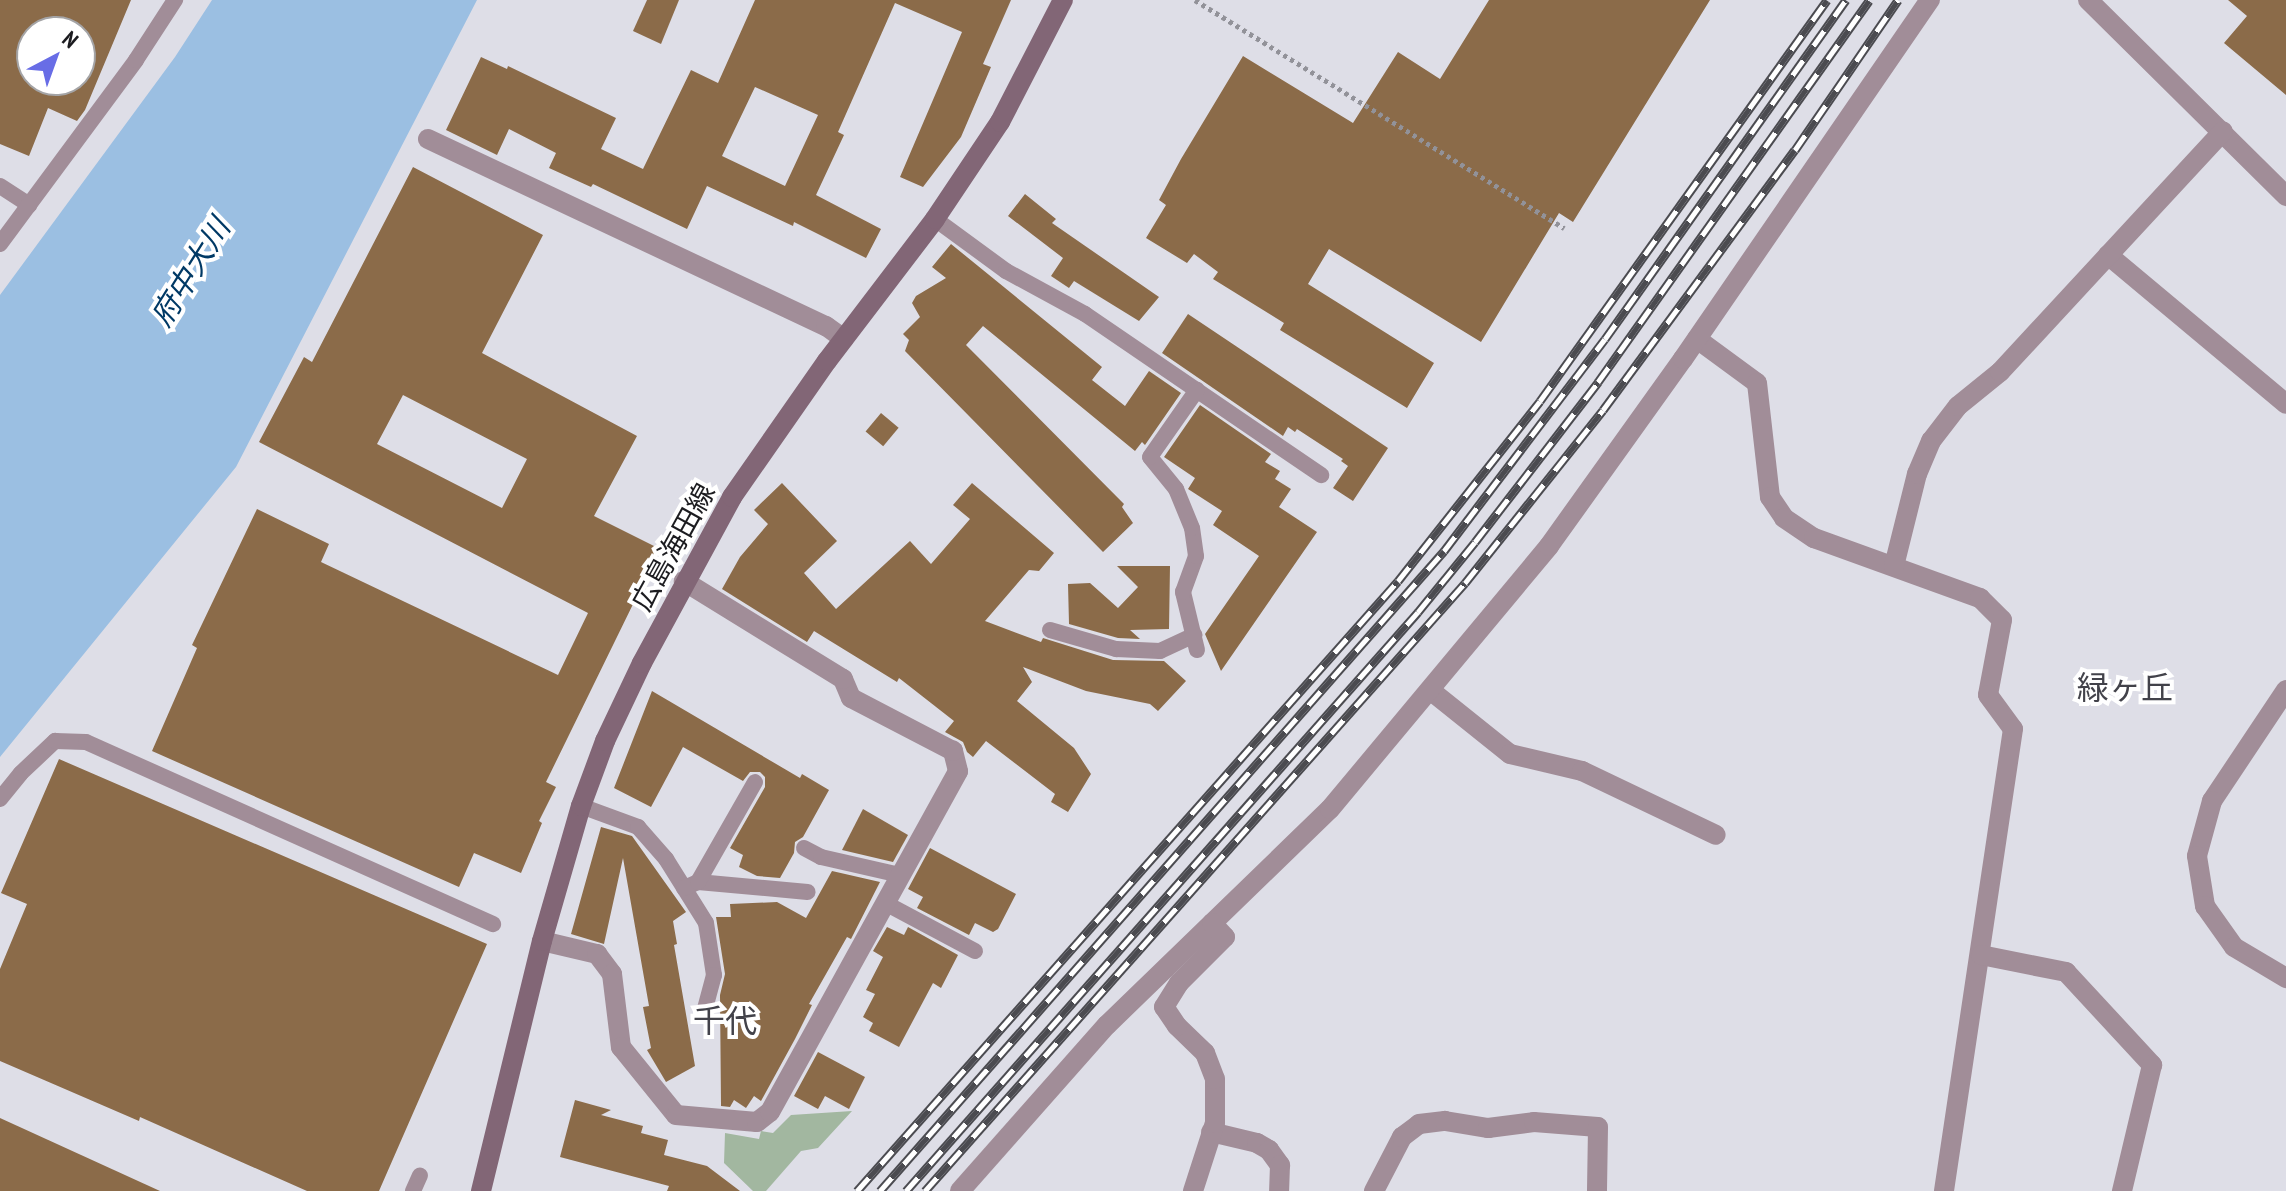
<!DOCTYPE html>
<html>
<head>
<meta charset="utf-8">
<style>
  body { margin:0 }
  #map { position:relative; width:2286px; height:1191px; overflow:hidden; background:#dedee7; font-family:"PT Sans Narrow","Noto Sans JP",sans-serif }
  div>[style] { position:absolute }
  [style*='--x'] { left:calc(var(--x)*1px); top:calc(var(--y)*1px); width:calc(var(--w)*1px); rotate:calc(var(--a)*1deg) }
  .green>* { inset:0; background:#a2b7a0 }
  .water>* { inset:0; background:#9bbfe2 }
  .building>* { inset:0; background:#8b6b49; transform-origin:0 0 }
  .path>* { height:5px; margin-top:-2.5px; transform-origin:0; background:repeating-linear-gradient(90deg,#929299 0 4px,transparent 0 8px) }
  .lane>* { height:16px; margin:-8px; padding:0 8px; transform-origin:8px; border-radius:8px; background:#a18d98 }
  .street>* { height:20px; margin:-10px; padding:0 10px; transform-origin:10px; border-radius:10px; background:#a18d98 }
  .secondary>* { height:20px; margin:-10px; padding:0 10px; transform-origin:10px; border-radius:10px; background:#826676 }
  .rail>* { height:9px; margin-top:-4.5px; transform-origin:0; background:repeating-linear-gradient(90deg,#fff 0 18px,#4b4b50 0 36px); box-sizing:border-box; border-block:2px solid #4b4b50 }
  span { translate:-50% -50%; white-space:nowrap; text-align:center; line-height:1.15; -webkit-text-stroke:8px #fff; paint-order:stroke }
  .street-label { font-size:28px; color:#1c1c20 }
  .water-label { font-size:30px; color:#003965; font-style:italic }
  .quarter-label { font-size:32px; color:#42424a }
  .north { position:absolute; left:16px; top:16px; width:80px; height:80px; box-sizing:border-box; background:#fff; border:2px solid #a4a4a6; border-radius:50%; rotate:41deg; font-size:22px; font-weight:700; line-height:32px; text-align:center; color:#1c1c20 }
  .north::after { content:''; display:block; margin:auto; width:28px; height:36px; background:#686de6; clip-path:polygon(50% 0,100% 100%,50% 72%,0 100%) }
</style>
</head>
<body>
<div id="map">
  <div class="green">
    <i style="clip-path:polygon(852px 1111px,818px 1148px,801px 1151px,766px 1191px,753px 1191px,724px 1163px,725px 1133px,759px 1139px,761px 1131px,773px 1133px,791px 1115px)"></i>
  </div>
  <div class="water">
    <i style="clip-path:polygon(212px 0,477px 0,236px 467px,0 757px,0 295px,175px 57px)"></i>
  </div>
  <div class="building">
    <i style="clip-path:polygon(evenodd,0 0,131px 0,85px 110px,77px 121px,48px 108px,29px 156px,0 144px,0 0,32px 32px,80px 32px,80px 80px,32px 80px,32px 32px)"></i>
    <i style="clip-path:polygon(647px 0,679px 0,661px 44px,633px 31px)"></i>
    <i style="clip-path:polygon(evenodd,755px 0,1011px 0,983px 64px,991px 67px,961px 137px,923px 187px,900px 177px,962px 32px,895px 3px,838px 132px,844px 135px,816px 195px,881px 229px,866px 258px,794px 222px,793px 226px,707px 186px,687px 229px,593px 184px,591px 187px,549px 168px,556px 153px,509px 129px,497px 155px,446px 130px,481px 57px,507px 69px,508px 66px,616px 118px,601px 149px,643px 169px,691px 70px,718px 83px,755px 0,755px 87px,818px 115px,785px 186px,722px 156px,755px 87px)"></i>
    <i style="clip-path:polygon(1489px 0,1710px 0,1573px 222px,1559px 213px,1481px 342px,1329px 249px,1308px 284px,1434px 363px,1407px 408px,1280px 330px,1284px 323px,1213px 279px,1218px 272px,1194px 254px,1187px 263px,1146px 238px,1166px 205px,1159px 200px,1181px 159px,1243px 56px,1353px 123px,1398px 52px,1440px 79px)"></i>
    <i style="clip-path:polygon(2228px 0,2286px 0,2286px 95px,2224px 43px,2247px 16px)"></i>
    <i style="clip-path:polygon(evenodd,413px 167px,543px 235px,482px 353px,637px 436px,594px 516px,660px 549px,546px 782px,556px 787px,539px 821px,542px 823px,521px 873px,474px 853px,459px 887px,152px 751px,197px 648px,192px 645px,257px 509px,329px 544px,321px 562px,558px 675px,588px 613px,259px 442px,304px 357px,312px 362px,413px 167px,403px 395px,527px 459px,502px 508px,377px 444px,403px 395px)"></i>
    <i style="clip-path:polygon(1025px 194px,1056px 219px,1052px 223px,1159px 297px,1139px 321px,1074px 281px,1069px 288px,1051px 276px,1063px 258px,1008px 216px)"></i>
    <i style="clip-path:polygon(951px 244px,1102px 367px,1092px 380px,1125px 406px,1149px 371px,1181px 393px,1145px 445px,1142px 442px,1135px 451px,983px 326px,966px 345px,1124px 504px,1122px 507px,1133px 523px,1103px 552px,905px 351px,909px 340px,903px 334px,920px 317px,912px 303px,916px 296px,946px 278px,932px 267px)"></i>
    <i style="clip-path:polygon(1188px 314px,1388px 448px,1353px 501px,1333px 488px,1348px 466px,1341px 461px,1343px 459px,1297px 429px,1295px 432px,1288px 427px,1283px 436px,1162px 353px)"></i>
    <i style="clip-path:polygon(1200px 405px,1271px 454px,1265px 462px,1280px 471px,1275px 479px,1291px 489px,1279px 507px,1317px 532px,1221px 671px,1205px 634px,1259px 556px,1213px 525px,1222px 511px,1188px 489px,1195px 478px,1164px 457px)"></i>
    <i style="left:881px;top:413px;width:23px;height:24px;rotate:40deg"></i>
    <i style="clip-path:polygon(782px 483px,837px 541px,804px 573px,836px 609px,910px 541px,931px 564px,970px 519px,953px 505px,972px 483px,1054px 553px,1039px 571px,1029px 570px,985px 621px,1041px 642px,1043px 638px,1113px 660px,1164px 661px,1186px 681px,1158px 711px,1150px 704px,1086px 691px,1023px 667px,1032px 682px,1017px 701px,1074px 748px,1091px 774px,1068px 812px,1051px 802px,1055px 794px,986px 741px,973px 757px,967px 752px,963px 742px,945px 732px,954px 721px,899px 678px,897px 682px,814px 631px,807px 642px,722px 589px,740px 557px,768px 524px,754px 510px)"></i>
    <i style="clip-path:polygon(1117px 566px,1170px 566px,1169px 629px,1130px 630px,1140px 639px,1118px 638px,1069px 624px,1068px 584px,1090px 583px,1118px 608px,1138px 587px)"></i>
    <i style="clip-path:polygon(652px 691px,800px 778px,802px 774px,829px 790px,803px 837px,795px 842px,794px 853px,780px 878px,757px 876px,739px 867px,743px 855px,730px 848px,765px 787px,765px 777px,760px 772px,750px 772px,743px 781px,683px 747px,651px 807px,614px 788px)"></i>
    <i style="clip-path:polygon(59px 759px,487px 944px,379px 1191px,307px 1191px,140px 1117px,139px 1121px,0 1061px,0 969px,27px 904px,1px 893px)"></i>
    <i style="clip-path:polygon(863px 809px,908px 835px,893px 862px,842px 850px)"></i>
    <i style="clip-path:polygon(601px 827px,632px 836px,686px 912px,673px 921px,677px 944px,674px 945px,695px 1066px,666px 1082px,647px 1050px,651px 1048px,643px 1007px,649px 1006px,623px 858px,604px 944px,571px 934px)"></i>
    <i style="clip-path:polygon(930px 848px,1016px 894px,998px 929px,993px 932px,975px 923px,969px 935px,917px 908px,923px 897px,908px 889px)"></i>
    <i style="clip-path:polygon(832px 871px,880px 882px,851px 939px,847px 937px,809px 1004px,812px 1005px,795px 1039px,761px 1101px,754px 1096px,746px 1108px,734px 1100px,730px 1107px,721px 1106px,720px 995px,725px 974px,716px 917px,731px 917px,730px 904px,777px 902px,806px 918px)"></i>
    <i style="clip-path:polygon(887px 927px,904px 935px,908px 927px,958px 955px,941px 988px,933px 983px,899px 1047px,869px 1031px,873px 1023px,863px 1017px,875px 994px,866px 990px,883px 957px,873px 951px)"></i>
    <i style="clip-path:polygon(818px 1052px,865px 1077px,849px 1109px,825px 1096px,818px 1109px,794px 1096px)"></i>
    <i style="clip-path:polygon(575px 1100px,611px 1110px,601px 1115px,643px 1126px,641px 1133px,668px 1140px,664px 1155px,707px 1166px,740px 1191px,667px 1191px,669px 1186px,560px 1157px)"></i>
    <i style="clip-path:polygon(0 1118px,160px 1191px,0 1191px)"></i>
  </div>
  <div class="path">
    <i style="--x:1195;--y:0;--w:434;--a:31.7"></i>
  </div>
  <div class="lane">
    <i style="--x:0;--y:186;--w:35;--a:33"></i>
    <i style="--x:935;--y:219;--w:88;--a:36.2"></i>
    <i style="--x:1006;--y:271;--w:90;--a:28.6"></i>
    <i style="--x:1085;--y:314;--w:286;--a:34.3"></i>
    <i style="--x:0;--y:244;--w:229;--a:-53.5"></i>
    <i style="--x:136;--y:60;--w:72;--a:-57"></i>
    <i style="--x:1050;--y:630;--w:69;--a:16.1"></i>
    <i style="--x:1116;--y:649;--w:44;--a:2.6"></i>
    <i style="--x:1160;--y:651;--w:38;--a:-25"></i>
    <i style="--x:1197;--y:650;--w:60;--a:-103.6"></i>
    <i style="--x:1183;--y:592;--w:38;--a:-70"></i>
    <i style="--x:1196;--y:556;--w:28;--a:-98"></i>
    <i style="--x:1192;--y:528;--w:42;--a:-112.3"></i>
    <i style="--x:1176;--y:489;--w:41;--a:-129.1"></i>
    <i style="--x:1150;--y:457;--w:82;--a:-55"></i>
    <i style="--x:0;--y:799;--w:33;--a:-51"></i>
    <i style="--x:21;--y:773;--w:47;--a:-43.3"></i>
    <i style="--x:55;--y:741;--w:31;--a:2"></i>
    <i style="--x:86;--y:742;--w:446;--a:24.1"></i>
    <i style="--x:581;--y:806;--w:61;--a:20.2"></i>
    <i style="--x:638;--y:827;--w:43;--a:48.8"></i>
    <i style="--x:666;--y:859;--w:75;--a:58"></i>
    <i style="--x:706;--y:923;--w:53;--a:81.3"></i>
    <i style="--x:714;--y:975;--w:38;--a:105"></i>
    <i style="--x:804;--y:848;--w:19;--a:28"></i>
    <i style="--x:821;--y:857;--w:81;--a:12.8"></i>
    <i style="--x:698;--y:882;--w:110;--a:5.2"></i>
    <i style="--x:684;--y:888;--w:15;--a:-23"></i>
    <i style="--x:698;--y:882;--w:115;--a:-60.3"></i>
    <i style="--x:885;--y:903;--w:102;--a:28.1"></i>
    <i style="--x:413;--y:1191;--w:17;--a:-66"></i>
  </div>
  <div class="street">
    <i style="--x:2088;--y:0;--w:279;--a:44.7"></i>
    <i style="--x:428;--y:139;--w:440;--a:25.2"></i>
    <i style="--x:826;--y:326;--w:22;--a:36"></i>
    <i style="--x:2108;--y:255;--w:232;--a:39.9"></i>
    <i style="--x:1697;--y:339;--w:74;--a:36.3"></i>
    <i style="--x:1757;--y:383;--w:115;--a:83.5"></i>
    <i style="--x:1770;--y:497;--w:25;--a:56"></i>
    <i style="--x:1784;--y:518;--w:36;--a:34"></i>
    <i style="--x:1814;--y:538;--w:177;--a:19.9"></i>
    <i style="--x:1980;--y:598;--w:31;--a:45"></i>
    <i style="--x:2002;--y:620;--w:76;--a:100.6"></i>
    <i style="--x:1988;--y:695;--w:42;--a:53.7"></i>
    <i style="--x:2013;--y:729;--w:467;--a:98.5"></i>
    <i style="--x:1894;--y:566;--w:95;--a:-76"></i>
    <i style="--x:1917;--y:474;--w:36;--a:-67"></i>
    <i style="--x:1931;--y:441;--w:44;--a:-52.4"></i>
    <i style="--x:1958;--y:406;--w:54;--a:-39"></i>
    <i style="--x:2000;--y:372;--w:328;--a:-47.2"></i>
    <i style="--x:1430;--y:690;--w:102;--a:38.7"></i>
    <i style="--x:1510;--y:754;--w:74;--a:13.3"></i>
    <i style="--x:1582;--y:771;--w:148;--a:25.5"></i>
    <i style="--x:2286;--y:690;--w:133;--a:123.7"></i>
    <i style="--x:2212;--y:801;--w:57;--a:105.3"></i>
    <i style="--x:2197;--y:856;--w:51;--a:80.9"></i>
    <i style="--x:2205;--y:906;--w:50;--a:54.7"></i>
    <i style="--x:2234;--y:947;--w:61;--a:30.8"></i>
    <i style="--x:542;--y:941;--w:57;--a:13.3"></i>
    <i style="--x:597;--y:954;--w:25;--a:53"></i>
    <i style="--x:612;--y:974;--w:74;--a:83"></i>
    <i style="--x:621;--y:1047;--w:87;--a:51"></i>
    <i style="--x:676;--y:1115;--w:81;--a:4.9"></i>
    <i style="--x:757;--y:1122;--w:16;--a:-38"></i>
    <i style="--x:770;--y:1112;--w:389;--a:-61.1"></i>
    <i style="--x:958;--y:771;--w:21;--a:-104"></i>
    <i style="--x:953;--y:751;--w:115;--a:-152.5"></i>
    <i style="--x:851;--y:698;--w:21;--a:-113"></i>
    <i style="--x:843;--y:679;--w:187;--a:-148.4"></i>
    <i style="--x:1981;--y:955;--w:87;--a:11.3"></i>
    <i style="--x:2066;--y:972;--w:127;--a:47.2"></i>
    <i style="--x:2152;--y:1065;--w:130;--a:103.4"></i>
    <i style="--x:1211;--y:1132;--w:47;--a:13.4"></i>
    <i style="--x:1257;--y:1143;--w:14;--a:30"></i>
    <i style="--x:1269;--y:1150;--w:19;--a:54"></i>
    <i style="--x:1280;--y:1165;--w:26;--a:92"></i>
    <i style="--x:960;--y:1191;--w:222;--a:-48.5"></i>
    <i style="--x:1107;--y:1025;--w:310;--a:-44.1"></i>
    <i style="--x:1330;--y:809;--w:342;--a:-50.2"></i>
    <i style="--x:1549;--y:546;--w:230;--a:-54.4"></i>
    <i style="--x:1683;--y:359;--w:436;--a:-55.5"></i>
    <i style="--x:1193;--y:1191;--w:71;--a:-72.1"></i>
    <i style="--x:1215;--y:1123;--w:44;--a:-90"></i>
    <i style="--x:1215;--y:1079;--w:28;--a:-111"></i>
    <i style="--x:1205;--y:1053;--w:39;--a:-136"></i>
    <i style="--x:1177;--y:1026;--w:23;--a:-124"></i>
    <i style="--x:1164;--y:1007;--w:28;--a:-58"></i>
    <i style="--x:1179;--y:983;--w:65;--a:-45"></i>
    <i style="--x:1225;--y:937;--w:19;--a:-133"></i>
    <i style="--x:1374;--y:1191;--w:61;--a:-62.6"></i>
    <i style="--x:1402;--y:1137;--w:21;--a:-37"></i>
    <i style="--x:1419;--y:1124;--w:26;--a:-7"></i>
    <i style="--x:1445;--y:1121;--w:44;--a:9.2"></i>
    <i style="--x:1488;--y:1128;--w:46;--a:-7.4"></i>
    <i style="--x:1534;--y:1122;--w:64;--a:4.5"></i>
    <i style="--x:1598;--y:1127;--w:64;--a:90.9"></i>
  </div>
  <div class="secondary">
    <i style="--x:481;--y:1191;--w:257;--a:-76.3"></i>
    <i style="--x:542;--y:941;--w:141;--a:-73.9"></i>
    <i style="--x:581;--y:806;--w:69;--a:-69.7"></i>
    <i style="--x:605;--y:741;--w:86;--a:-64.6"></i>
    <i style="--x:642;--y:663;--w:189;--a:-61.5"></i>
    <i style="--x:732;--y:497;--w:166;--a:-55.1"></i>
    <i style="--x:827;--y:361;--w:178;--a:-52.7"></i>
    <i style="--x:935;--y:219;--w:117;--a:-56.2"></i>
    <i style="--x:1000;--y:122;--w:137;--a:-62.7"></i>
  </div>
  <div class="rail">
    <i style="--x:857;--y:1191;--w:815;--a:-48.43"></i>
    <i style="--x:1398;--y:581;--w:229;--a:-51.7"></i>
    <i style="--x:1540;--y:401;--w:493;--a:-54.4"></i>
    <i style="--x:880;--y:1191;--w:853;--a:-48.61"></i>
    <i style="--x:1444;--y:551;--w:266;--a:-52.8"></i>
    <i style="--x:1605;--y:339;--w:416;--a:-54.6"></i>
    <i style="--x:906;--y:1191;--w:773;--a:-48.51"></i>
    <i style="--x:1418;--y:612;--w:90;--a:-50.8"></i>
    <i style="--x:1475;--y:542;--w:202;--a:-52.4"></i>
    <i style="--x:1598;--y:382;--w:468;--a:-54.6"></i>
    <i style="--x:925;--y:1191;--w:813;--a:-48.39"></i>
    <i style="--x:1465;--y:583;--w:221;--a:-51.4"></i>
    <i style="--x:1603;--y:410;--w:323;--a:-53.6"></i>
    <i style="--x:1795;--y:150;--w:182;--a:-55.5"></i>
  </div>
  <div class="street-label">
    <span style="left:673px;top:547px;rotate:-61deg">広島海田線</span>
  </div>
  <div class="water-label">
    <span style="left:190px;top:272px;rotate:-58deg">府中大川</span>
  </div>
  <div class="quarter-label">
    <span style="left:2125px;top:687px">緑ヶ丘</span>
    <span style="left:725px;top:1020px">千代</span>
  </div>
  <div class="north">N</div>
</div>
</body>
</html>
